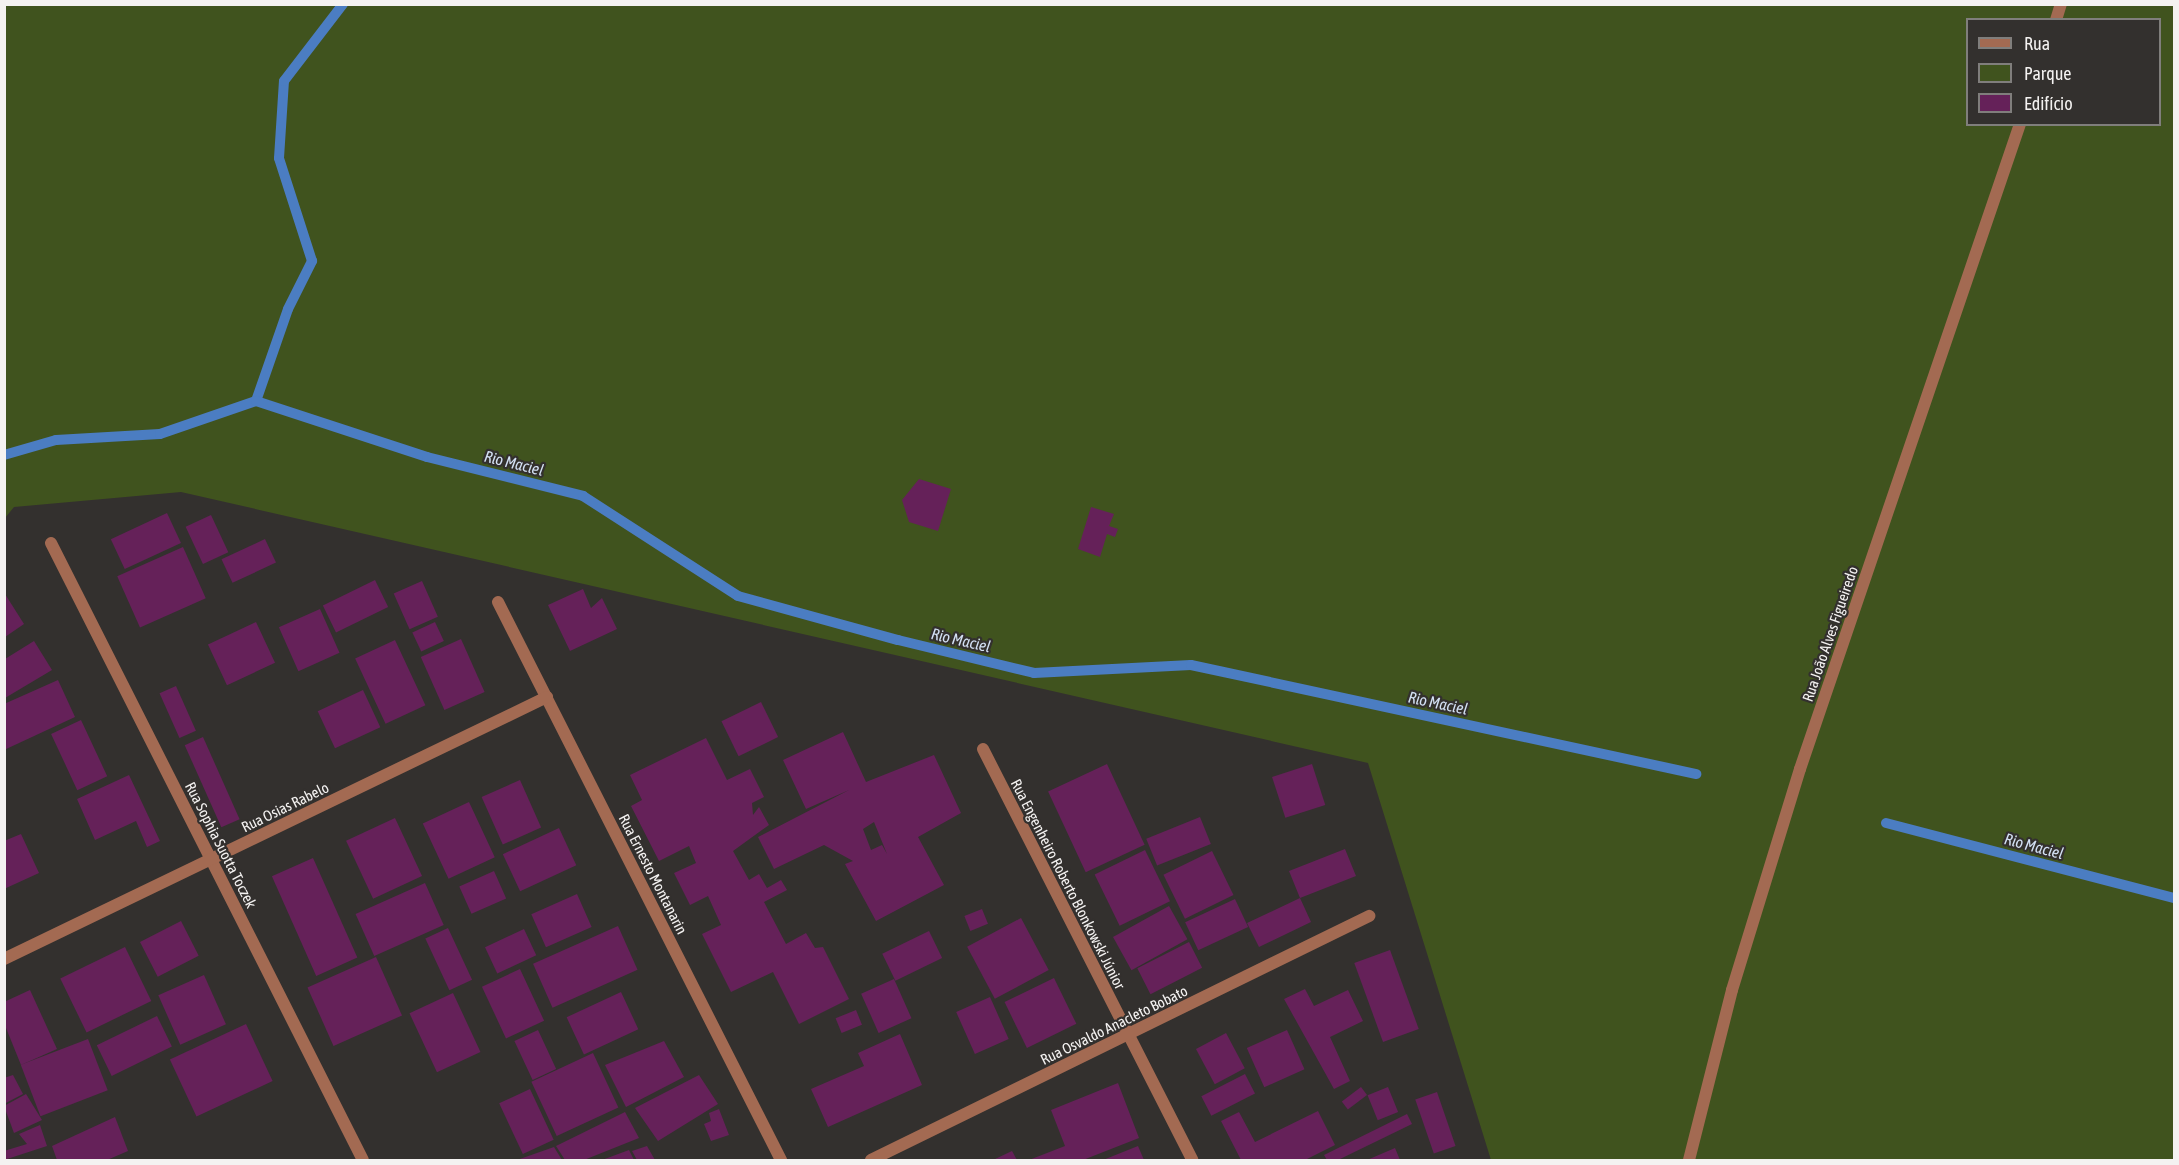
<!DOCTYPE html>
<html>
<head>
<meta charset="utf-8">
<style>
  body { margin:0 }
  #map { position:relative; width:2179px; height:1165px; overflow:hidden; background:#33302e; font-family:"Asap Condensed",sans-serif }
  div>[style] { position:absolute }
  [style*='--x'] { left:calc(var(--x)*1px); top:calc(var(--y)*1px); width:calc(var(--w)*1px); rotate:calc(var(--a)*1deg) }
  .green>* { inset:0; background:#40531e }
  .stream>* { height:10px; margin:-5px; padding:0 5px; transform-origin:5px; border-radius:5px; background:#4b7dc2 }
  .building>* { inset:0; background:#652159; transform-origin:0 0 }
  .street>* { height:12px; margin:-6px; padding:0 6px; transform-origin:6px; border-radius:6px; background:#a36a52 }
  span { translate:-50% -50%; white-space:nowrap; text-align:center; line-height:1.15; -webkit-text-stroke:4.5px #33302e; paint-order:stroke }
  .street-label { font-size:15px; color:#f4f2f1 }
  .water-label { font-size:16px; color:#d4e1f4; font-style:italic }
  .frame { position:absolute; inset:0; border:6px solid #f4f2f1; pointer-events:none }
  .legend { position:absolute; left:1966px; top:18px; width:195px; height:108px; box-sizing:border-box; background:#33302e; border:2px solid #807e7c; margin:0; padding:8px 10px; list-style:none; font-size:18px; color:#f4f2f1 }
  .legend li { display:flex; align-items:center; gap:12px; height:30px }
  .legend b { width:30px; border:2px solid #807e7c }
</style>
</head>
<body>
<div id="map">
  <div class="green">
    <i style="clip-path:polygon(evenodd,5px 5px,2174px 5px,2174px 1160px,1491px 1160px,1368px 763px,181px 492px,14px 507px,5px 518px,5px 5px,1968px 20px,2160px 20px,2160px 124px,1968px 124px,1968px 20px)"></i>
  </div>
  <div class="stream">
    <i style="--x:256;--y:401;--w:97;--a:-70.8"></i>
    <i style="--x:288;--y:309;--w:54;--a:-63.4"></i>
    <i style="--x:312;--y:261;--w:108;--a:-107.8"></i>
    <i style="--x:279;--y:158;--w:77;--a:-86.3"></i>
    <i style="--x:284;--y:81;--w:97;--a:-52.5"></i>
    <i style="--x:4;--y:455;--w:54;--a:-16.1"></i>
    <i style="--x:56;--y:440;--w:104;--a:-3.3"></i>
    <i style="--x:160;--y:434;--w:102;--a:-19"></i>
    <i style="--x:256;--y:401;--w:180;--a:18.1"></i>
    <i style="--x:427;--y:457;--w:161;--a:14"></i>
    <i style="--x:583;--y:496;--w:184;--a:32.8"></i>
    <i style="--x:738;--y:596;--w:166;--a:15.4"></i>
    <i style="--x:898;--y:640;--w:140;--a:13.6"></i>
    <i style="--x:1034;--y:673;--w:157;--a:-2.9"></i>
    <i style="--x:1191;--y:665;--w:517;--a:12.18"></i>
    <i style="--x:1886;--y:823;--w:298;--a:14.6"></i>
  </div>
  <div class="building">
    <i style="clip-path:polygon(919px 479px,951px 489px,938px 531px,909px 522px,902px 500px)"></i>
    <i style="clip-path:polygon(1091px 507px,1114px 514px,1109px 526px,1118px 529px,1115px 537px,1107px 534px,1100px 557px,1078px 549px)"></i>
    <i style="left:167px;top:513px;width:33px;height:62px;rotate:65deg"></i>
    <i style="left:211px;top:515px;width:41px;height:28px;rotate:65deg"></i>
    <i style="left:265px;top:539px;width:26px;height:48px;rotate:65deg"></i>
    <i style="left:183px;top:547px;width:56px;height:72px;rotate:66deg"></i>
    <i style="left:375px;top:580px;width:30px;height:58px;rotate:64deg"></i>
    <i style="left:422px;top:581px;width:39px;height:31px;rotate:66deg"></i>
    <i style="clip-path:polygon(583px 589px,591px 608px,602px 598px,617px 629px,570px 651px,548px 605px)"></i>
    <i style="clip-path:polygon(5px 594px,24px 624px,5px 637px)"></i>
    <i style="left:320px;top:609px;width:48px;height:45px;rotate:66deg"></i>
    <i style="left:256px;top:622px;width:45px;height:53px;rotate:65deg"></i>
    <i style="left:435px;top:622px;width:21px;height:25px;rotate:65deg"></i>
    <i style="left:461px;top:639px;width:58px;height:44px;rotate:66deg"></i>
    <i style="left:395px;top:640px;width:72px;height:44px;rotate:65deg"></i>
    <i style="clip-path:polygon(34px 641px,52px 670px,5px 698px,5px 659px)"></i>
    <i style="clip-path:polygon(58px 680px,75px 717px,4px 750px,4px 704px)"></i>
    <i style="left:176px;top:686px;width:49px;height:18px;rotate:66deg"></i>
    <i style="left:363px;top:690px;width:41px;height:50px;rotate:65deg"></i>
    <i style="left:761px;top:702px;width:39px;height:44px;rotate:64deg"></i>
    <i style="left:81px;top:720px;width:62px;height:33px;rotate:65deg"></i>
    <i style="clip-path:polygon(evenodd,843px 732px,866px 782px,934px 755px,961px 813px,918px 837px,944px 885px,876px 921px,845px 864px,853px 861px,824px 845px,774px 869px,758px 837px,849px 790px,806px 809px,783px 760px,843px 732px,874px 822px,887px 854px,882px 845px,871px 850px,863px 829px,874px 822px)"></i>
    <i style="left:203px;top:737px;width:90px;height:20px;rotate:66deg"></i>
    <i style="clip-path:polygon(706px 738px,727px 780px,750px 769px,764px 797px,752px 803px,753px 815px,759px 807px,769px 825px,733px 851px,749px 880px,759px 874px,767px 888px,781px 880px,787px 890px,764px 902px,786px 944px,806px 933px,815px 948px,823px 947px,849px 999px,799px 1024px,773px 972px,731px 992px,702px 934px,721px 925px,708px 896px,690px 905px,674px 873px,696px 863px,689px 846px,659px 861px,631px 806px,642px 800px,630px 775px)"></i>
    <i style="left:1107px;top:764px;width:89px;height:65px;rotate:65deg"></i>
    <i style="left:1312px;top:764px;width:43px;height:42px;rotate:72deg"></i>
    <i style="clip-path:polygon(129px 775px,160px 841px,147px 847px,136px 821px,95px 840px,77px 799px)"></i>
    <i style="left:520px;top:780px;width:52px;height:42px;rotate:66deg"></i>
    <i style="left:469px;top:802px;width:61px;height:51px;rotate:65deg"></i>
    <i style="left:1200px;top:817px;width:29px;height:58px;rotate:68deg"></i>
    <i style="left:395px;top:818px;width:64px;height:54px;rotate:65deg"></i>
    <i style="left:559px;top:828px;width:41px;height:62px;rotate:65deg"></i>
    <i style="clip-path:polygon(21px 834px,39px 873px,4px 889px,4px 841px)"></i>
    <i style="clip-path:polygon(1345px 849px,1356px 876px,1300px 898px,1311px 922px,1259px 947px,1247px 923px,1300px 898px,1289px 871px)"></i>
    <i style="left:1145px;top:850px;width:57px;height:56px;rotate:64deg"></i>
    <i style="left:1212px;top:851px;width:49px;height:54px;rotate:64deg"></i>
    <i style="left:313px;top:858px;width:109px;height:45px;rotate:66deg"></i>
    <i style="left:494px;top:871px;width:30px;height:38px;rotate:66deg"></i>
    <i style="left:425px;top:883px;width:46px;height:76px;rotate:66deg"></i>
    <i style="left:577px;top:894px;width:36px;height:50px;rotate:66deg"></i>
    <i style="left:1235px;top:899px;width:31px;height:55px;rotate:65deg"></i>
    <i style="left:1169px;top:906px;width:38px;height:64px;rotate:61deg"></i>
    <i style="left:982px;top:909px;width:16px;height:19px;rotate:68deg"></i>
    <i style="left:1021px;top:918px;width:59px;height:61px;rotate:62deg"></i>
    <i style="left:181px;top:921px;width:39px;height:46px;rotate:63deg"></i>
    <i style="left:618px;top:926px;width:48px;height:93px;rotate:66deg"></i>
    <i style="left:448px;top:928px;width:57px;height:25px;rotate:65deg"></i>
    <i style="left:524px;top:929px;width:29px;height:43px;rotate:65deg"></i>
    <i style="left:929px;top:931px;width:30px;height:52px;rotate:64deg"></i>
    <i style="left:1189px;top:942px;width:29px;height:58px;rotate:63deg"></i>
    <i style="left:125px;top:947px;width:60px;height:72px;rotate:64deg"></i>
    <i style="left:1390px;top:950px;width:84px;height:38px;rotate:70deg"></i>
    <i style="left:376px;top:957px;width:64px;height:75px;rotate:66deg"></i>
    <i style="left:520px;top:969px;width:57px;height:42px;rotate:65deg"></i>
    <i style="left:204px;top:975px;width:54px;height:50px;rotate:66deg"></i>
    <i style="left:1054px;top:978px;width:51px;height:55px;rotate:64deg"></i>
    <i style="left:894px;top:979px;width:43px;height:36px;rotate:66deg"></i>
    <i style="clip-path:polygon(1305px 989px,1314px 1006px,1348px 990px,1363px 1021px,1330px 1037px,1350px 1081px,1334px 1089px,1284px 999px)"></i>
    <i style="clip-path:polygon(30px 990px,57px 1049px,21px 1065px,4px 1023px,4px 1002px)"></i>
    <i style="left:621px;top:992px;width:41px;height:60px;rotate:65deg"></i>
    <i style="left:453px;top:993px;width:65px;height:48px;rotate:65deg"></i>
    <i style="left:990px;top:997px;width:46px;height:37px;rotate:66deg"></i>
    <i style="left:856px;top:1010px;width:16px;height:22px;rotate:68deg"></i>
    <i style="left:157px;top:1016px;width:34px;height:67px;rotate:64deg"></i>
    <i style="left:246px;top:1024px;width:63px;height:84px;rotate:65deg"></i>
    <i style="left:538px;top:1030px;width:43px;height:26px;rotate:65deg"></i>
    <i style="left:1287px;top:1030px;width:43px;height:44px;rotate:66deg"></i>
    <i style="left:1226px;top:1033px;width:40px;height:34px;rotate:62deg"></i>
    <i style="clip-path:polygon(900px 1034px,922px 1085px,828px 1127px,811px 1089px,864px 1066px,858px 1053px)"></i>
    <i style="left:88px;top:1039px;width:55px;height:72px;rotate:69deg"></i>
    <i style="clip-path:polygon(664px 1041px,684px 1077px,626px 1107px,605px 1065px)"></i>
    <i style="left:593px;top:1053px;width:60px;height:68px;rotate:65deg"></i>
    <i style="left:1245px;top:1074px;width:22px;height:49px;rotate:63deg"></i>
    <i style="clip-path:polygon(13px 1075px,23px 1094px,4px 1104px,4px 1078px)"></i>
    <i style="clip-path:polygon(699px 1075px,718px 1104px,658px 1141px,635px 1108px)"></i>
    <i style="clip-path:polygon(1118px 1083px,1139px 1138px,1083px 1160px,1029px 1160px,1065px 1146px,1051px 1110px)"></i>
    <i style="left:1361px;top:1087px;width:10px;height:24px;rotate:53deg"></i>
    <i style="left:1388px;top:1087px;width:27px;height:22px;rotate:68deg"></i>
    <i style="left:530px;top:1089px;width:56px;height:34px;rotate:65deg"></i>
    <i style="left:1437px;top:1092px;width:57px;height:23px;rotate:71deg"></i>
    <i style="clip-path:polygon(26px 1094px,42px 1120px,14px 1133px,4px 1106px)"></i>
    <i style="clip-path:polygon(719px 1109px,729px 1135px,711px 1141px,704px 1124px,711px 1121px,709px 1113px)"></i>
    <i style="clip-path:polygon(1318px 1111px,1335px 1145px,1305px 1160px,1241px 1160px,1221px 1121px,1239px 1112px,1255px 1142px)"></i>
    <i style="clip-path:polygon(625px 1112px,639px 1138px,584px 1160px,565px 1160px,556px 1146px)"></i>
    <i style="clip-path:polygon(1407px 1114px,1412px 1124px,1338px 1160px,1327px 1160px,1324px 1155px)"></i>
    <i style="clip-path:polygon(115px 1117px,128px 1151px,107px 1160px,57px 1160px,52px 1146px)"></i>
    <i style="clip-path:polygon(40px 1125px,47px 1146px,4px 1160px,4px 1151px,27px 1144px,19px 1134px)"></i>
    <i style="clip-path:polygon(647px 1146px,655px 1160px,637px 1160px,632px 1151px)"></i>
    <i style="clip-path:polygon(1138px 1146px,1144px 1160px,1103px 1160px)"></i>
    <i style="clip-path:polygon(554px 1147px,562px 1160px,517px 1160px)"></i>
    <i style="clip-path:polygon(1395px 1148px,1400px 1160px,1367px 1160px)"></i>
    <i style="clip-path:polygon(629px 1150px,634px 1160px,602px 1160px)"></i>
    <i style="clip-path:polygon(1012px 1151px,1017px 1160px,993px 1160px)"></i>
  </div>
  <div class="street">
    <i style="--x:2056;--y:20;--w:17;--a:-73"></i>
    <i style="--x:51;--y:543;--w:691;--a:63.18"></i>
    <i style="--x:498;--y:602;--w:626;--a:63.11"></i>
    <i style="--x:983;--y:749;--w:461;--a:63"></i>
    <i style="--x:4;--y:959;--w:603;--a:-25.76"></i>
    <i style="--x:871;--y:1160;--w:555;--a:-26.1"></i>
    <i style="--x:1689;--y:1160;--w:175;--a:-75.8"></i>
    <i style="--x:1732;--y:990;--w:231;--a:-72.9"></i>
    <i style="--x:1800;--y:769;--w:681;--a:-71.17"></i>
  </div>
  <div class="street-label">
    <span style="left:1830px;top:634px;rotate:-71deg">Rua João Alves Figueiredo</span>
    <span style="left:285px;top:807px;rotate:-26deg">Rua Osias Rabelo</span>
    <span style="left:221px;top:845px;rotate:63deg">Rua Sophia Suotta Toczek</span>
    <span style="left:653px;top:874px;rotate:63deg">Rua Ernesto Montanarin</span>
    <span style="left:1068px;top:884px;rotate:63deg">Rua Engenheiro Roberto Blonkowski Júnior</span>
    <span style="left:1114px;top:1025px;rotate:-26deg">Rua Osvaldo Anacleto Bobato</span>
  </div>
  <div class="water-label">
    <span style="left:514px;top:463px;rotate:14deg">Rio Maciel</span>
    <span style="left:961px;top:640px;rotate:13deg">Rio Maciel</span>
    <span style="left:1438px;top:703px;rotate:12deg">Rio Maciel</span>
    <span style="left:2034px;top:846px;rotate:15deg">Rio Maciel</span>
  </div>
  <div class="frame"></div>
  <ul class="legend">
  <li><b style="height:8px;background:#a36a52"></b>Rua</li>
  <li><b style="height:16px;background:#40531e"></b>Parque</li>
  <li><b style="height:16px;background:#652159"></b>Edifício</li>
  </ul>
</div>
</body>
</html>
